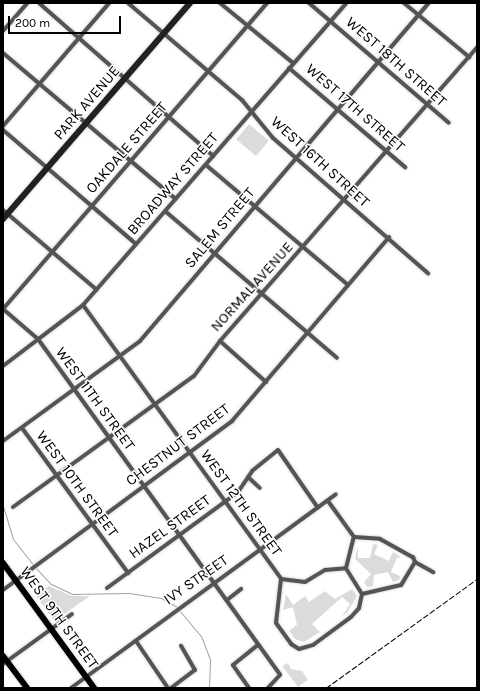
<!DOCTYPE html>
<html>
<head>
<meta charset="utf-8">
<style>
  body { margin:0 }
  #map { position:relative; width:480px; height:691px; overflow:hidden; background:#fff; font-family:Karla,sans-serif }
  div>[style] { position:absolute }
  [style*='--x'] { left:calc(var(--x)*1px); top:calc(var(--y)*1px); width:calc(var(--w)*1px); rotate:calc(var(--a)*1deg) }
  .green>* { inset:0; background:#dbdbdb; transform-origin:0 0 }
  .stream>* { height:1px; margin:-0.5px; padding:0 0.5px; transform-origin:0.5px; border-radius:0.5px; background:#a2a2a2 }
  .roads { filter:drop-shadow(0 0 1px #dbdbdb) drop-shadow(0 0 1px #dbdbdb) }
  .minor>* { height:4px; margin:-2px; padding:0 2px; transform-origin:2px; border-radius:2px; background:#545454 }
  .secondary>* { height:6px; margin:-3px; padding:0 3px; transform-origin:3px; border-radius:3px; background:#212121 }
  .primary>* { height:6px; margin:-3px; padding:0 3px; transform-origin:3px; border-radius:3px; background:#000 }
  .rail>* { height:1px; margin-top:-0.5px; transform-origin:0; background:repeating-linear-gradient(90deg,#000 0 6px,transparent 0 8px) }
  span { translate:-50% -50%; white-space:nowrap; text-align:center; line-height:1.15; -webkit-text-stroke:3px #fff; paint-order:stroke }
  .street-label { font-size:15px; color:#000 }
  .frame { position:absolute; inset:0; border:4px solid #000; pointer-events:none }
  .scale { position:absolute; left:8px; top:16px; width:113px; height:18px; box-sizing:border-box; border:2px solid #000; border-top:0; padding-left:5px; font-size:12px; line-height:14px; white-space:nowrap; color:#000; -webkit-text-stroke:3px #fff; paint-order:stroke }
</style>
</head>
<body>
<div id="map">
  <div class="green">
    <i style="left:249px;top:124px;width:26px;height:20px;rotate:40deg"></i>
    <i style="clip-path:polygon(373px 544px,378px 545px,374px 554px,389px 561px,393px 552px,401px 557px,397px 558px,391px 572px,400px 576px,399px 580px,393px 582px,388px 572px,374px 575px,373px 586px,367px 587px,364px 582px,371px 574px,355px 559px,358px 546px,358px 558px,370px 558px)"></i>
    <i style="clip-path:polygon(49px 586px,72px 596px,90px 596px,54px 621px,36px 596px)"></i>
    <i style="clip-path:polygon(352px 589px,357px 596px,347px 613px,342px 616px,350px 604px,342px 597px,312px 624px,320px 632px,304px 642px,295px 639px,289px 631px,297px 625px,293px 607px,283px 610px,286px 594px,293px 605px,305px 596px,309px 602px,325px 591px,335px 599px)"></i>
    <i style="clip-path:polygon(288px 663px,291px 669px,302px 671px,308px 680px,298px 687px,282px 666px)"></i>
  </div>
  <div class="stream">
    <i style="--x:3;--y:506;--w:34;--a:73"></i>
    <i style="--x:13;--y:539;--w:33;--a:52"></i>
    <i style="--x:35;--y:567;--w:23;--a:47"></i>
    <i style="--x:51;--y:584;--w:23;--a:25"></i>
    <i style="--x:72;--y:594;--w:57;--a:-1"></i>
    <i style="--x:129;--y:593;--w:32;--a:9"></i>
    <i style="--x:161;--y:598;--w:18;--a:29"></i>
    <i style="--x:179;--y:610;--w:34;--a:50"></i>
    <i style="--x:201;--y:636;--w:26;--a:69"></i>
    <i style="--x:210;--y:660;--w:28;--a:92"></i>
  </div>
  <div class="roads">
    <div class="minor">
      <i style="--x:39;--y:3;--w:232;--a:41.3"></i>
      <i style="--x:128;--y:3;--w:150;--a:40.4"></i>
      <i style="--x:242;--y:100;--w:49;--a:50.8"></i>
      <i style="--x:273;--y:138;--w:206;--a:41.1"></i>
      <i style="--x:220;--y:3;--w:94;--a:39.4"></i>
      <i style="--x:309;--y:3;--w:184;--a:40.6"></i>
      <i style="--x:404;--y:3;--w:85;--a:39.7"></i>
      <i style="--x:3;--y:31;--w:37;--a:-49"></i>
      <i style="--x:3;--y:53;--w:226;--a:40.2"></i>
      <i style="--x:289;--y:68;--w:153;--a:40.5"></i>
      <i style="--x:3;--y:126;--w:162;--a:-49.2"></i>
      <i style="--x:3;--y:130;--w:175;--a:40.6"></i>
      <i style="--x:206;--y:165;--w:186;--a:40.2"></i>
      <i style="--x:3;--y:210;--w:123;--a:40.4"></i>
      <i style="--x:165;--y:211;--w:226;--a:40.5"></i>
      <i style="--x:83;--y:305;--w:338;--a:54.1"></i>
      <i style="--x:3;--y:309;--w:46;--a:40.6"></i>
      <i style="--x:38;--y:339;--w:414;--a:54.2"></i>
      <i style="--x:280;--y:675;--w:18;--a:133"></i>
      <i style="--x:3;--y:309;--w:404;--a:-49.2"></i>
      <i style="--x:220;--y:341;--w:62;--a:41.7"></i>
      <i style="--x:3;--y:366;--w:101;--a:-37.3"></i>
      <i style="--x:83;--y:305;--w:400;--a:-48.9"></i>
      <i style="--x:22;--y:428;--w:180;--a:53.8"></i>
      <i style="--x:3;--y:441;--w:170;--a:-36.1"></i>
      <i style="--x:140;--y:341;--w:445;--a:-49.5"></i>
      <i style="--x:248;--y:477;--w:16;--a:43"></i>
      <i style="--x:328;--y:501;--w:44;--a:54.2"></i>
      <i style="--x:354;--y:537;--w:26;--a:4"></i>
      <i style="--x:380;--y:539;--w:38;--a:29"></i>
      <i style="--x:413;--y:557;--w:5;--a:68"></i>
      <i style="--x:415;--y:562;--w:27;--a:121"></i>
      <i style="--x:401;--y:585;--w:40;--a:167"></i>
      <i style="--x:362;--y:594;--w:31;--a:-122"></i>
      <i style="--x:346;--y:568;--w:32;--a:-76"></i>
      <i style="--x:13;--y:507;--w:223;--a:-35.9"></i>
      <i style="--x:194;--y:376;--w:44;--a:-53.4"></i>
      <i style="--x:220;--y:341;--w:390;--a:-48.8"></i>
      <i style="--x:415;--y:562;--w:21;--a:29"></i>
      <i style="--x:281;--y:579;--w:44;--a:96.5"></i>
      <i style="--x:276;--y:623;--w:26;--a:54"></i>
      <i style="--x:291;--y:644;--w:9;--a:32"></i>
      <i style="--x:299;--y:649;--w:15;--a:-16"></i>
      <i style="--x:313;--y:645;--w:47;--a:-36.4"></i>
      <i style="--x:351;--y:617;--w:12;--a:-48"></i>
      <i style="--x:359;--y:608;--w:14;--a:-78"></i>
      <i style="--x:281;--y:579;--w:24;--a:7"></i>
      <i style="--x:305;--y:582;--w:23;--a:-31"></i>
      <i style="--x:325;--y:570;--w:21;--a:-5"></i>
      <i style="--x:107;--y:588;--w:162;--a:-36.2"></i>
      <i style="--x:238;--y:492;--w:25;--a:-56"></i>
      <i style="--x:252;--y:471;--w:33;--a:-39"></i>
      <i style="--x:278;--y:450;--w:70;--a:55.4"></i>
      <i style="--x:3;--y:590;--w:285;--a:-36.4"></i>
      <i style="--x:232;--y:421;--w:242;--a:-49.5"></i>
      <i style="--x:227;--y:600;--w:18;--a:-38"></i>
      <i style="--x:136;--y:641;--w:57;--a:55.8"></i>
      <i style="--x:3;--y:664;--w:85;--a:-35.9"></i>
      <i style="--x:71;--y:688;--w:328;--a:-36.2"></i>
      <i style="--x:171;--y:688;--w:30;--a:-37"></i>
      <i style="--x:195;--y:670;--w:28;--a:-120"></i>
      <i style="--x:249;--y:688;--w:28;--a:-125"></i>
      <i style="--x:233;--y:665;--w:32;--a:-39"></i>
    </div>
    <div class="secondary">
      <i style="--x:3;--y:219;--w:286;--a:-49.1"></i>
    </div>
    <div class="primary">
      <i style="--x:3;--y:563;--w:155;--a:53.9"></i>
      <i style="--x:3;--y:656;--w:40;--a:53"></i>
    </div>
  </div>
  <div class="rail">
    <i style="--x:326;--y:688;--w:186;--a:-35.8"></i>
  </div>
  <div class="street-label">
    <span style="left:396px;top:62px;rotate:41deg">WEST 18TH STREET</span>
    <span style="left:87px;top:103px;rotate:-49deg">PARK AVENUE</span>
    <span style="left:355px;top:108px;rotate:41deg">WEST 17TH STREET</span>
    <span style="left:127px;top:148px;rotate:-49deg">OAKDALE STREET</span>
    <span style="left:320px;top:162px;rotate:42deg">WEST 16TH STREET</span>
    <span style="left:173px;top:184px;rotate:-49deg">BROADWAY STREET</span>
    <span style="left:220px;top:228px;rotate:-50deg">SALEM STREET</span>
    <span style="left:252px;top:287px;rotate:-48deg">NORMAL AVENUE</span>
    <span style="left:95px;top:399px;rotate:54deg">WEST 11TH STREET</span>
    <span style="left:178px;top:445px;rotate:-37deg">CHESTNUT STREET</span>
    <span style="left:77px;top:484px;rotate:54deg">WEST 10TH STREET</span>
    <span style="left:241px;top:503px;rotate:54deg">WEST 12TH STREET</span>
    <span style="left:170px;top:527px;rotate:-36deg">HAZEL STREET</span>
    <span style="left:196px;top:580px;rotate:-35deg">IVY STREET</span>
    <span style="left:59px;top:618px;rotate:54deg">WEST 9TH STREET</span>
  </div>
  <div class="frame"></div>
  <div class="scale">200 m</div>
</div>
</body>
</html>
